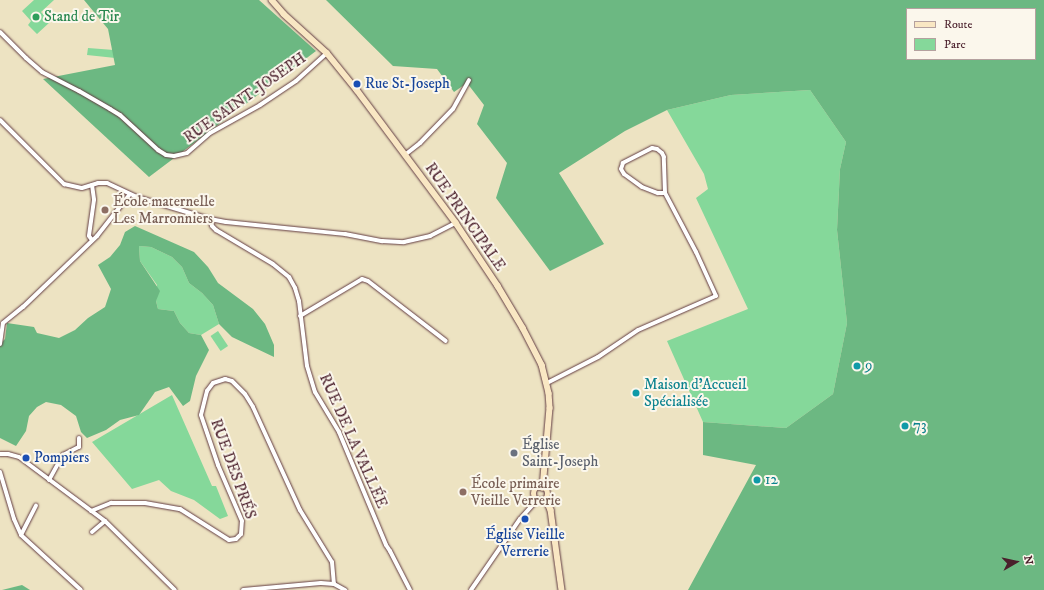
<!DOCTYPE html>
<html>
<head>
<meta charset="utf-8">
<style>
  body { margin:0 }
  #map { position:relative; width:1044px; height:590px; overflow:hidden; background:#ede3c2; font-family:"IM FELL DW Pica",serif }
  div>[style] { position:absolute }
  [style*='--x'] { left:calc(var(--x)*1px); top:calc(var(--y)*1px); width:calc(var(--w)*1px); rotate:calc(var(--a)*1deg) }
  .green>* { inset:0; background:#85d89a; transform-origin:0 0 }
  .forest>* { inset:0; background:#6cb882 }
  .roads { filter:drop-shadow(0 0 1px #623c42) drop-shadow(0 0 1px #623c42) }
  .street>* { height:4px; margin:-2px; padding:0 2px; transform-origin:2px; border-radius:2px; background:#fff }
  .secondary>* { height:5.5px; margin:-2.75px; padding:0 2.75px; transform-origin:2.75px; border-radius:2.75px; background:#f9e7c3 }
  .secondary>.ring { margin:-2.75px; padding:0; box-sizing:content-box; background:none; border:5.5px solid #f9e7c3; border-radius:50% }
  .dots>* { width:11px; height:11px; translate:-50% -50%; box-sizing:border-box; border:2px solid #fbf7ec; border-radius:50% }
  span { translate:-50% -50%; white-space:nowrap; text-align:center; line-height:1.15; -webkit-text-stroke:4px #fbf7ec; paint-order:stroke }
  .leisure-label { font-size:15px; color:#27864d }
  .left { translate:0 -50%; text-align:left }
  .transit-label { font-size:15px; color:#164399 }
  .street-label { font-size:15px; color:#4a1f2b }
  .education-label { font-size:15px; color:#785e54 }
  .culture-label { font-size:15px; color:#0d838f }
  .worship-label { font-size:15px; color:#5b616d }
  .legend { position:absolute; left:906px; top:8px; width:130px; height:52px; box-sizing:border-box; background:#fbf7ec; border:1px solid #b4a19f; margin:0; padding:5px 7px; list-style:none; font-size:12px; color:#4a1f2b }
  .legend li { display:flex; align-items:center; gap:8px; height:20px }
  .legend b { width:20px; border:1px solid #b4a19f }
  .north { position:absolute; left:996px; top:542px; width:40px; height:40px; -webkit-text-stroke:3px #fbf7ec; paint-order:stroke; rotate:81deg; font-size:11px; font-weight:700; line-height:16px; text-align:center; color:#4a1f2b }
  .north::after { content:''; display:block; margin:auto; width:14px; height:18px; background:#4a1f2b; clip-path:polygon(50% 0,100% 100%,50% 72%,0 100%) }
</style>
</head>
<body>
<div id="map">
  <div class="green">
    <i style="clip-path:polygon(34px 0,54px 0,41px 12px,50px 22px,37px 34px,28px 25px,31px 21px,22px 11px)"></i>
    <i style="clip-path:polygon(88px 48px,153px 53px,153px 62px,87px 55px)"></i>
    <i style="clip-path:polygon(810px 90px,846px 142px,840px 169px,837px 230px,847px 323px,833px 394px,786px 428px,703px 422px,667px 341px,748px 309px,696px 198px,708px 189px,704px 174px,667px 110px,731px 95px)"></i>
    <i style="clip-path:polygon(139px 246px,151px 247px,172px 257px,182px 267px,189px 283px,202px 293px,213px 305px,219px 324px,201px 335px,189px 333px,180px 323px,174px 311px,158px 309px,156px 301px,157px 285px,140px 261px)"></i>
    <i style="left:218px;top:331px;width:18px;height:9px;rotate:56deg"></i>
    <i style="clip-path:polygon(172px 395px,212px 486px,216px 486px,228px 516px,220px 519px,194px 500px,171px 491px,159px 480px,132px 489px,92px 442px)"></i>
  </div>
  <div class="forest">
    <i style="clip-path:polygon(84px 0,259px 0,316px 51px,149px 177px,43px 79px,115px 65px,108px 29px)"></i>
    <i style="clip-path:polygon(evenodd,326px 0,1044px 0,1044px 590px,688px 590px,756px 465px,703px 455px,703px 422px,786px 428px,833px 394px,847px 323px,837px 230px,840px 169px,846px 142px,810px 90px,731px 95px,667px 110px,625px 131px,559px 173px,604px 244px,550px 271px,496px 198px,507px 163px,477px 124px,484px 105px,467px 83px,454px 92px,437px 69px,393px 66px,326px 0,907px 9px,1035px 9px,1035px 59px,907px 59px,907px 9px)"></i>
    <i style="clip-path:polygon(135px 226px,194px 252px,208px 267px,218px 283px,253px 309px,265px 324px,274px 345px,274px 357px,232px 337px,219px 324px,213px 305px,202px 293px,189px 283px,182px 267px,172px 257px,151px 247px,139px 246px,140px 261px,160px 291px,156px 301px,158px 309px,174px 311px,180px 323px,189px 333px,201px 335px,209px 350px,196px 376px,190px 401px,183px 406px,169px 387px,155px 392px,139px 415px,120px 420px,106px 430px,87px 438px,81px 432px,76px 416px,61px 405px,46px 402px,37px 407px,29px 416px,26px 431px,16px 446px,0 438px,0 344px,5px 339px,7px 323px,34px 327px,37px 333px,59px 338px,75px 330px,88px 318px,105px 307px,111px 289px,98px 265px,110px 257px,120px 245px,125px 232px)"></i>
    <i style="clip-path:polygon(22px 585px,30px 590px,2px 590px)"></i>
  </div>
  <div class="roads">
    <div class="street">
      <i style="--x:0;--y:32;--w:37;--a:45"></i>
      <i style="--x:26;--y:58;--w:21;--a:41"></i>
      <i style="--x:42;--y:72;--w:42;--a:27.2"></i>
      <i style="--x:79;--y:91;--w:36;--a:30"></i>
      <i style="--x:110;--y:109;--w:12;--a:31"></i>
      <i style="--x:120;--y:115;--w:52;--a:42.6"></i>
      <i style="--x:158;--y:150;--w:9;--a:32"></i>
      <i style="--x:166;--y:155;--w:8;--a:7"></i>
      <i style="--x:174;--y:156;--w:13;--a:-13"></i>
      <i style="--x:187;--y:153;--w:30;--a:-41"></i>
      <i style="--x:210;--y:133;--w:57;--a:-29.2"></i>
      <i style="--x:260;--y:105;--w:43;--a:-33.7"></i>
      <i style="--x:296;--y:81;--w:42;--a:-42.1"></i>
      <i style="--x:0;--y:120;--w:91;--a:45"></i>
      <i style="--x:64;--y:184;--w:18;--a:13"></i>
      <i style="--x:82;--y:188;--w:17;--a:-17"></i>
      <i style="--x:98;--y:183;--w:9;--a:0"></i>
      <i style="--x:107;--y:183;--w:33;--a:25"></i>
      <i style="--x:137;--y:197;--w:76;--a:16.8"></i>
      <i style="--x:210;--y:219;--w:16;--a:11"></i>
      <i style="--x:226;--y:222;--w:120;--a:5.8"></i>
      <i style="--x:345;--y:234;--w:38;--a:11"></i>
      <i style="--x:382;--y:241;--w:22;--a:3"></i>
      <i style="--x:404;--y:242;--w:27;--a:-13"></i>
      <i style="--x:430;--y:236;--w:29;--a:-27"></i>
      <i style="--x:406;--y:154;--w:18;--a:-38"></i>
      <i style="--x:420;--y:143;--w:47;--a:-45.9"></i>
      <i style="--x:453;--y:109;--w:33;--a:-61"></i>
      <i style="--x:92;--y:185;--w:15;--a:82"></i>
      <i style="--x:94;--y:200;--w:36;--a:98"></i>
      <i style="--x:89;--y:236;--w:5;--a:53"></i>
      <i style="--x:210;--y:219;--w:7;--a:74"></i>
      <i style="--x:212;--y:226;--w:6;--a:45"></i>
      <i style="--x:216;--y:230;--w:66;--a:30.8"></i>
      <i style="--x:273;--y:264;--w:21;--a:39"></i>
      <i style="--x:289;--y:277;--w:13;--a:61"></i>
      <i style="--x:295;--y:288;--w:14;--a:73"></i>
      <i style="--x:299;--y:301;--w:65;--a:83"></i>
      <i style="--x:307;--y:366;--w:27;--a:73"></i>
      <i style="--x:315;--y:392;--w:47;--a:59"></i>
      <i style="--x:339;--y:432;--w:122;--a:67.4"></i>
      <i style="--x:386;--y:545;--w:7;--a:56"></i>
      <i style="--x:390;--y:551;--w:44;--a:62.9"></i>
      <i style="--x:300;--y:316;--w:72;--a:-30.8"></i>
      <i style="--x:362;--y:279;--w:6;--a:18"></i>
      <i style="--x:368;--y:281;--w:98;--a:37.6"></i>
      <i style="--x:0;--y:344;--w:21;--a:-82"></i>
      <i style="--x:3;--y:323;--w:26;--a:-39"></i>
      <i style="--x:23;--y:307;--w:103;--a:-43.8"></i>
      <i style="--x:97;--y:236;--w:53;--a:-51.8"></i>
      <i style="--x:547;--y:383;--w:57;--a:-27"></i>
      <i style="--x:598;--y:357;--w:48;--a:-34"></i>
      <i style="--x:638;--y:330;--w:85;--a:-23.6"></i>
      <i style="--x:716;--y:296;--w:48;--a:-114.4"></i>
      <i style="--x:696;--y:252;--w:67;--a:-117.7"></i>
      <i style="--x:665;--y:193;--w:36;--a:-92"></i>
      <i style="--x:664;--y:157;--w:4;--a:-117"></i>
      <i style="--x:662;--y:153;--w:6;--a:-141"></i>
      <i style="--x:657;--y:149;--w:5;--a:-169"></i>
      <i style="--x:652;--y:148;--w:33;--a:153"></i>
      <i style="--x:623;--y:163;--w:6;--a:108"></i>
      <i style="--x:621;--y:169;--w:6;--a:59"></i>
      <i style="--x:624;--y:174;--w:22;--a:36"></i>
      <i style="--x:642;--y:187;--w:17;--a:21"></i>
      <i style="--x:658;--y:193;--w:7;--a:0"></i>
      <i style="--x:0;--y:454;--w:8;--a:0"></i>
      <i style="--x:8;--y:454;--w:11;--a:15"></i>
      <i style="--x:19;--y:457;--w:107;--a:36.7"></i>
      <i style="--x:105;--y:521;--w:98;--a:44.6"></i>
      <i style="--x:0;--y:472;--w:49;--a:73.4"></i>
      <i style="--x:14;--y:519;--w:17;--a:66"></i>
      <i style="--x:21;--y:535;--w:81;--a:42.5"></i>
      <i style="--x:49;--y:480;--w:29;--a:-61"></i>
      <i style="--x:63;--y:455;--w:18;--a:-27"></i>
      <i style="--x:79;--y:447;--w:9;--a:-90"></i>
      <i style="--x:91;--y:511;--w:22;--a:-22"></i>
      <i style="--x:111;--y:503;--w:34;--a:0"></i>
      <i style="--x:145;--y:503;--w:36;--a:10"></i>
      <i style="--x:180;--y:509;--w:58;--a:32.3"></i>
      <i style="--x:229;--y:540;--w:7;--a:-8"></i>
      <i style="--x:236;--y:539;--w:7;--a:-45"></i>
      <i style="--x:241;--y:534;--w:13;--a:-86"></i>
      <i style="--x:242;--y:521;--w:61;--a:-113.2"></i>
      <i style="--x:218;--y:465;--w:53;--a:-108.8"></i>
      <i style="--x:201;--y:415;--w:25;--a:-76"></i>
      <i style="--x:207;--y:391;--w:10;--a:-53"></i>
      <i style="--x:213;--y:383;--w:13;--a:-18"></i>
      <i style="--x:225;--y:379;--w:7;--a:16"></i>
      <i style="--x:232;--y:381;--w:18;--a:45"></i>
      <i style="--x:245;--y:394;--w:15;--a:58"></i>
      <i style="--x:253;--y:407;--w:113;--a:65.5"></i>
      <i style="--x:300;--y:510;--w:61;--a:58.4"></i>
      <i style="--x:332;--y:562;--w:22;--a:85"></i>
      <i style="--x:92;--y:532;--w:17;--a:-40"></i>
      <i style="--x:21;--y:535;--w:33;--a:-63"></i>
      <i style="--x:243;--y:590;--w:78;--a:-5.1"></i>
      <i style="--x:321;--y:583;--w:13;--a:4"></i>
      <i style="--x:334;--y:584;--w:13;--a:29"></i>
      <i style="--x:471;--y:590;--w:86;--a:-55.4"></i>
      <i style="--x:520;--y:519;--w:25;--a:-48"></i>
    </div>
    <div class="secondary">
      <i style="--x:272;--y:0;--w:18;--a:49"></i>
      <i style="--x:284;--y:14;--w:58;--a:42.2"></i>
      <i style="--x:327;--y:53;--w:48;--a:51"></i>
      <i style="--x:357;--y:90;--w:166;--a:53.3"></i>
      <i style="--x:456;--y:223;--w:76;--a:56.3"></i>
      <i style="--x:498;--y:286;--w:49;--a:59.2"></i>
      <i style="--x:523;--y:328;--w:42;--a:62.8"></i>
      <i style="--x:542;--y:365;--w:29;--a:76"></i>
      <i style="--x:549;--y:393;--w:15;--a:86"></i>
      <i style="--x:550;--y:408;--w:80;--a:95"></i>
      <i class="ring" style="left:534px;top:487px;width:8.5px;height:8.5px"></i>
      <i style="--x:546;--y:499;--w:12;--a:66"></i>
      <i style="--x:551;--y:510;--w:81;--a:82.2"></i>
    </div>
  </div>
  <div class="dots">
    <i style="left:36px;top:17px;background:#2e9e5b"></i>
    <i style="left:357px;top:84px;background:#1a4fb4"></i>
    <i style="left:105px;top:210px;background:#8d6e63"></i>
    <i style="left:857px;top:366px;background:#0f9aa8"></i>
    <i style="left:636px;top:393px;background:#0f9aa8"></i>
    <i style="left:905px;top:426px;background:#0f9aa8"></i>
    <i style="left:514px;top:453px;background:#6b7280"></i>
    <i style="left:26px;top:458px;background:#1a4fb4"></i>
    <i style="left:757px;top:480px;background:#0f9aa8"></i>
    <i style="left:463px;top:492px;background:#8d6e63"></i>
    <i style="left:525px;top:519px;background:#1a4fb4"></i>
  </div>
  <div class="leisure-label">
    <span class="left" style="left:44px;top:17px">Stand de Tir</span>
  </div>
  <div class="transit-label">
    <span class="left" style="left:365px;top:84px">Rue St-Joseph</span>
    <span class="left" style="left:34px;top:458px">Pompiers</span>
    <span style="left:525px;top:543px">Église Vieille<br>Verrerie</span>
  </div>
  <div class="street-label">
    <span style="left:245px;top:98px;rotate:-35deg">RUE SAINT-JOSEPH</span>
    <span style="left:465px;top:217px;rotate:55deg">RUE PRINCIPALE</span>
    <span style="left:353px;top:441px;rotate:66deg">RUE DE LA VALLÉE</span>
    <span style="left:233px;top:469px;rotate:70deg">RUE DES PRÉS</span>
  </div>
  <div class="education-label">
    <span class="left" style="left:113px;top:210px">École maternelle<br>Les Marronniers</span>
    <span class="left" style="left:471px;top:492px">École primaire<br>Vieille Verrerie</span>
  </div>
  <div class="culture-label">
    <span class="left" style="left:865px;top:366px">9</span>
    <span class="left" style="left:644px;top:393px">Maison d'Accueil<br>Spécialisée</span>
    <span class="left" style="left:913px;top:426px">73</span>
    <span class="left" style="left:765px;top:480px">12</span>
  </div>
  <div class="worship-label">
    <span class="left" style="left:522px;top:453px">Église<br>Saint-Joseph</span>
  </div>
  <ul class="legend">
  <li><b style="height:5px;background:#f9e7c3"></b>Route</li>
  <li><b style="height:11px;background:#85d89a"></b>Parc</li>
  </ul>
  <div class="north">N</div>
</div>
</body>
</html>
